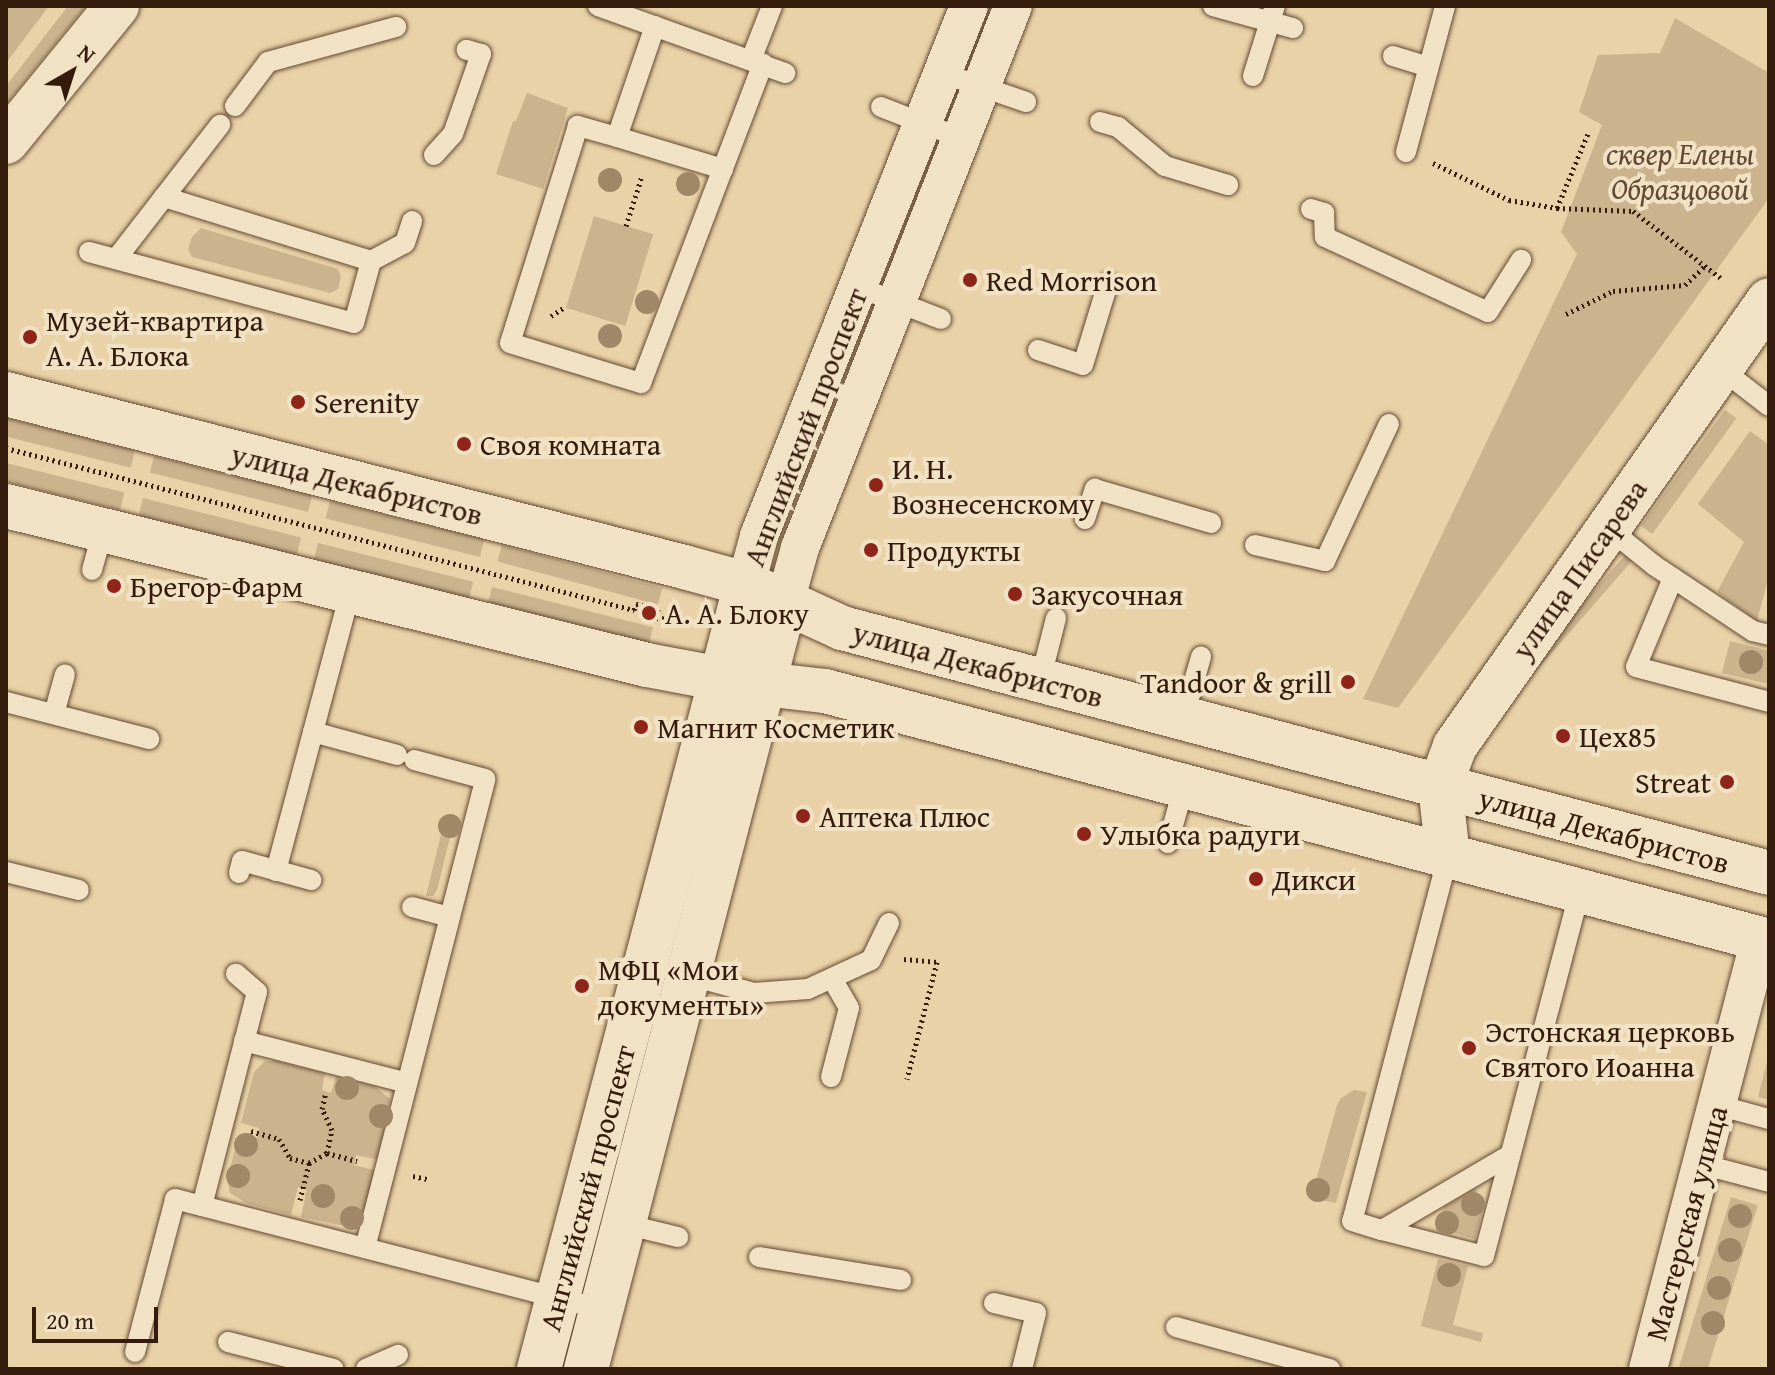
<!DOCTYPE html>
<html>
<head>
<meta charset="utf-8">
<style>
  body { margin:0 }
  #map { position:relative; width:1775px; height:1375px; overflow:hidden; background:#e9d2a7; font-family:"Gentium Book Plus",serif }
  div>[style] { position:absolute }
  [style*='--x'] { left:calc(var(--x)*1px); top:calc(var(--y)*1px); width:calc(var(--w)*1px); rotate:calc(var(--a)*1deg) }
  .green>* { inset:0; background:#cab38d; transform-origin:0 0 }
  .path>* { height:5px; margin-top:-2.5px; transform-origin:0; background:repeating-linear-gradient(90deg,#351b0c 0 2px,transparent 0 6px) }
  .roads { filter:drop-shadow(0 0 2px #624933) drop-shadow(0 0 2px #624933) }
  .service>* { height:20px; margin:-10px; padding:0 10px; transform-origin:10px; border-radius:10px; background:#f1e2c6 }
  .minor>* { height:38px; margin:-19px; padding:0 19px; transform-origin:19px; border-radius:19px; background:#f1e2c6 }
  .tertiary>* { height:44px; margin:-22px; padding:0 22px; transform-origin:22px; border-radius:22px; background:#f1e2c6 }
  .secondary>* { height:44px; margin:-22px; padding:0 22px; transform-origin:22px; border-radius:22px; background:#f1e2c6 }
  .trees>* { width:24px; height:24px; margin:-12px; border-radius:50%; background:#9f8767 }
  .dots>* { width:22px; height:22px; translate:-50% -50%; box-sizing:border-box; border:4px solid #f1e2c6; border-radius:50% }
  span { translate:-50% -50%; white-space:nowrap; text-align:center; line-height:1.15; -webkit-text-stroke:8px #f1e2c6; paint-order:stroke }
  .park-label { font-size:30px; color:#624933; font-style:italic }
  .poi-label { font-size:30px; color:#351b0c }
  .left { translate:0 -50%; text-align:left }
  .right { translate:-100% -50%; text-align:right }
  .street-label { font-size:30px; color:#351b0c }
  .frame { position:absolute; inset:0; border:8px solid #351b0c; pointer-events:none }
  .north { position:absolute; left:32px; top:32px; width:80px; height:80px; -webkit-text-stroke:6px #f1e2c6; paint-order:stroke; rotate:39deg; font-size:22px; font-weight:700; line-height:32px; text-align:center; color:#351b0c }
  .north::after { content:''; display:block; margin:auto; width:28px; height:36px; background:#351b0c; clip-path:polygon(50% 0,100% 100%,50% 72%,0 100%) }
  .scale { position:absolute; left:32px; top:1307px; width:126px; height:36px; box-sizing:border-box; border:4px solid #351b0c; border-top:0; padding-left:10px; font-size:24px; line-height:28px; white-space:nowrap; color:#351b0c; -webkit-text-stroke:6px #f1e2c6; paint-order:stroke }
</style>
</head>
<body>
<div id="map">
  <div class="green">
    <i style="clip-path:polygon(6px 6px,49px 6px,6px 63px)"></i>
    <i style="clip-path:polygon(68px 6px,86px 6px,6px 104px,6px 86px)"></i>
    <i style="clip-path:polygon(1675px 18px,1769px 73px,1769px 198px,1398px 708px,1363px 699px,1577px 254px,1561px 232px,1602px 125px,1579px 112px,1598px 55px,1660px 53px)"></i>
    <i style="clip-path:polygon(527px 93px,568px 108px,543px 189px,496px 174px,513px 121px,516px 121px)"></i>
    <i style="left:594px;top:216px;width:62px;height:96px;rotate:17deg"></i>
    <i style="clip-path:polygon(201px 228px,338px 269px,341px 277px,338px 289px,330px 293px,192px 257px,188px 249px,192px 237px)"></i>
    <i style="left:1725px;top:410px;width:14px;height:143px;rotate:36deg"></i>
    <i style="left:6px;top:418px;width:133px;height:18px;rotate:14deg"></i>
    <i style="clip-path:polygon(1750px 431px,1769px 445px,1769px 576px,1757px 621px,1717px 592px,1744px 542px,1698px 504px)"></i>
    <i style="left:154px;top:456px;width:163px;height:17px;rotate:14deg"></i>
    <i style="left:6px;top:463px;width:122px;height:18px;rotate:14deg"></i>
    <i style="left:143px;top:498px;width:163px;height:18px;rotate:14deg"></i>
    <i style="left:330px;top:501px;width:159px;height:18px;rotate:14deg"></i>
    <i style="left:318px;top:543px;width:160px;height:17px;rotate:14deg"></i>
    <i style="left:502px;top:545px;width:166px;height:17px;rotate:15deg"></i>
    <i style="left:1625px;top:555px;width:9px;height:193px;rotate:41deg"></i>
    <i style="left:492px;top:587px;width:166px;height:18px;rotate:14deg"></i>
    <i style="clip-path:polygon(1730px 641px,1769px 651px,1769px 684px,1722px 673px)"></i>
    <i style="clip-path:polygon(445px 818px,451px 821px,452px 829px,437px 890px,433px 896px,426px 896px)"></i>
    <i style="clip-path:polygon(1769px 1054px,1769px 1100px,1758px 1097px)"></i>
    <i style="clip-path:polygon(265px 1061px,277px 1061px,325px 1073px,322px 1090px,331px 1093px,336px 1076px,374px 1086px,390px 1099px,379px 1160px,356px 1155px,354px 1165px,377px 1171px,361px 1224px,355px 1228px,301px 1217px,307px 1189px,298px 1187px,291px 1215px,246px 1203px,230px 1193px,227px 1179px,239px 1134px,257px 1138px,259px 1128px,241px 1123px,254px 1072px)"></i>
    <i style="clip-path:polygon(1354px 1090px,1367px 1092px,1336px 1203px,1311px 1198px,1337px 1105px,1341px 1098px)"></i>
    <i style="clip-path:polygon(1475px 1188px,1484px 1204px,1475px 1239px,1438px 1229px,1444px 1207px)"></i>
    <i style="left:1731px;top:1197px;width:28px;height:178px;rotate:17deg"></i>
    <i style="clip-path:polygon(1438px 1259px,1468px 1266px,1453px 1325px,1483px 1333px,1481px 1342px,1421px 1326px)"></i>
  </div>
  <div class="path">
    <i style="--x:1433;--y:163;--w:85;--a:26"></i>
    <i style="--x:1509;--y:200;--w:49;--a:9.5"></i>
    <i style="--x:1557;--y:208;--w:83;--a:-67.4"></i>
    <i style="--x:1557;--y:208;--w:76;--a:2.3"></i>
    <i style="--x:1633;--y:211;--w:112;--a:37.4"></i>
    <i style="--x:626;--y:226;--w:52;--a:-72.3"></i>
    <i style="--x:1566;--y:314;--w:52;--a:-26.1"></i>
    <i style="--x:1613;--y:291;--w:72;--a:-4.8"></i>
    <i style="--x:1685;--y:285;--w:28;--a:-44"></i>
    <i style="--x:551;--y:316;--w:17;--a:-33"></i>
    <i style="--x:6;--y:448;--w:649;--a:14.46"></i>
    <i style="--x:634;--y:610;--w:6;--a:-72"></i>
    <i style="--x:636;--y:604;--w:23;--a:13"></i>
    <i style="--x:658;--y:609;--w:6;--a:99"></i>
    <i style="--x:656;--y:618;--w:16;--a:4"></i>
    <i style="--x:904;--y:959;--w:33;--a:5"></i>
    <i style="--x:937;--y:962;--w:121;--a:104.4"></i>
    <i style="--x:251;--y:1131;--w:29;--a:16"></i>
    <i style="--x:279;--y:1139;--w:22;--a:60"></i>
    <i style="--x:290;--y:1158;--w:20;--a:15"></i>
    <i style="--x:327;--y:1153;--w:31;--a:15"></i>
    <i style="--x:413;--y:1176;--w:14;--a:12"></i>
    <i style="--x:300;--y:1200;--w:38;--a:-76"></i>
    <i style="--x:309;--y:1163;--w:21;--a:-29"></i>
    <i style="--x:327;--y:1153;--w:24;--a:-78"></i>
    <i style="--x:332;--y:1130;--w:23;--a:-115"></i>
    <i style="--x:322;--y:1109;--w:17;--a:-77"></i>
  </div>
  <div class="roads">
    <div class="service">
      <i style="--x:598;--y:6;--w:199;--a:19.7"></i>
      <i style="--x:1213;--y:6;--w:83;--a:15.4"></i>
      <i style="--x:655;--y:26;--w:117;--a:108.9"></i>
      <i style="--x:617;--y:137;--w:111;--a:16.8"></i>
      <i style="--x:1393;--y:56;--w:37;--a:17"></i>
      <i style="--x:751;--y:60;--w:58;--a:-68.7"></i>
      <i style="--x:942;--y:73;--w:89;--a:19"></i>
      <i style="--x:1253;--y:76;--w:73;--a:-72.6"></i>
      <i style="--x:235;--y:106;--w:55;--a:-53.1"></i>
      <i style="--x:268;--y:62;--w:133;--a:-15.3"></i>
      <i style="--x:881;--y:107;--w:86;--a:21.2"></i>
      <i style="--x:1100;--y:122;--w:19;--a:16"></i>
      <i style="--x:1118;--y:127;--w:61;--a:39.7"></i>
      <i style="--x:1165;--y:166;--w:66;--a:16.8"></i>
      <i style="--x:617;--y:137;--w:41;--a:-164.2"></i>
      <i style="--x:578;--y:126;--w:227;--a:107.4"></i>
      <i style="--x:510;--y:343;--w:137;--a:17"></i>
      <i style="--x:641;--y:383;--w:342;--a:-69.1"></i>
      <i style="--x:1406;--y:152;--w:151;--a:-75"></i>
      <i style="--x:434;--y:155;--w:28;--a:-48"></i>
      <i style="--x:453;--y:134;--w:85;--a:-70.7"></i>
      <i style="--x:481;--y:54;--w:15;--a:-164"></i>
      <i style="--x:164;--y:197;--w:217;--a:17.2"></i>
      <i style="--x:1311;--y:209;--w:14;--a:17"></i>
      <i style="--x:1324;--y:213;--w:24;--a:88"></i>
      <i style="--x:1325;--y:237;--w:179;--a:24.7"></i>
      <i style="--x:1488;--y:312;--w:62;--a:-57.6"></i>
      <i style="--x:89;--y:252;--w:274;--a:15"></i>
      <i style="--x:354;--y:323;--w:64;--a:-74.7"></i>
      <i style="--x:371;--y:261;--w:38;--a:-28"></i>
      <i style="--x:405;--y:243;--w:23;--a:-72"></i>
      <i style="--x:116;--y:259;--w:170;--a:-52.2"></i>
      <i style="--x:858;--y:287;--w:89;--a:21.1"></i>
      <i style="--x:1038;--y:350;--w:47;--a:18.4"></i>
      <i style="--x:1083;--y:365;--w:86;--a:-73"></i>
      <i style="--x:1720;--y:368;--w:62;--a:37.8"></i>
      <i style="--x:1085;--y:519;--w:32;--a:-72"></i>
      <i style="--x:1095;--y:489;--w:121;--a:16.3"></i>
      <i style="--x:1608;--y:528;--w:60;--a:39"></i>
      <i style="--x:1655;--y:566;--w:118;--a:33.6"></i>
      <i style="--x:1753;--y:631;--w:16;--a:14"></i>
      <i style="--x:1255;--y:545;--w:72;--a:12.9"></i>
      <i style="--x:1325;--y:561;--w:151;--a:-65"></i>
      <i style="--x:92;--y:570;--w:41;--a:-74.6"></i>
      <i style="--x:1673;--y:578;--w:96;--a:112.6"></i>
      <i style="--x:1636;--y:667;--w:138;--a:14.7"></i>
      <i style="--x:1040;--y:681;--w:65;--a:-75.7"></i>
      <i style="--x:6;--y:702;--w:148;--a:14.5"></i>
      <i style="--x:54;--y:714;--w:41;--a:-74.6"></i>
      <i style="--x:1183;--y:719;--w:65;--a:-73.8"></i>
      <i style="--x:313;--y:732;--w:87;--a:15.3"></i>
      <i style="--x:1168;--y:843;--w:59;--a:-74.3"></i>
      <i style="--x:1448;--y:856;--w:377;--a:104.7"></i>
      <i style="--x:1352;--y:1221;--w:31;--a:17"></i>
      <i style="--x:1382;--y:1230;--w:105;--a:14.3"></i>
      <i style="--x:1484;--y:1256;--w:377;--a:-75.3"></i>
      <i style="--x:276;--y:871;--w:289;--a:-75.1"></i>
      <i style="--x:6;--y:872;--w:75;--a:13.9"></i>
      <i style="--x:239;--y:873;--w:12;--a:-76"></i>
      <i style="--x:242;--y:861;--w:72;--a:15.4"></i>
      <i style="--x:412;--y:907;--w:39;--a:15"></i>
      <i style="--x:688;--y:975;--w:68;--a:15.3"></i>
      <i style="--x:754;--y:993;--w:54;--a:-4.2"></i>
      <i style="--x:808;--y:989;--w:69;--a:-24.7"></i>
      <i style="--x:871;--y:960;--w:41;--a:-64.1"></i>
      <i style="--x:244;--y:1041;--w:168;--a:14.4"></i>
      <i style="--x:831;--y:1077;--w:71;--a:-75.4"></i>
      <i style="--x:849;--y:1008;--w:34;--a:-120"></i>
      <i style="--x:1717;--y:1105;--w:54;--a:15.1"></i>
      <i style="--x:1701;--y:1164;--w:70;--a:14.8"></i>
      <i style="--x:202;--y:1206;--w:221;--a:-75.6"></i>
      <i style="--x:257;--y:992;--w:28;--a:-139"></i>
      <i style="--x:620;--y:1223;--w:60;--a:13.6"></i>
      <i style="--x:1382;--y:1230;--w:148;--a:-30.4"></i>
      <i style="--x:365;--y:1248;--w:484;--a:-75.6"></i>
      <i style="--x:485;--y:779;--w:73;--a:-165"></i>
      <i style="--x:759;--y:1257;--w:144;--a:9.2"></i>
      <i style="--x:994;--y:1303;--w:43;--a:13.4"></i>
      <i style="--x:1036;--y:1313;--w:58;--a:104"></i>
      <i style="--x:1176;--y:1327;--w:160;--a:15.3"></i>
      <i style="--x:228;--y:1342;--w:109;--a:14.3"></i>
      <i style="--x:135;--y:1352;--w:158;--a:-75.3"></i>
      <i style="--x:175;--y:1199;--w:440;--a:14.5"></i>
      <i style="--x:366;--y:1369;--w:35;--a:-24"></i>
    </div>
    <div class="minor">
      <i style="--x:746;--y:584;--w:50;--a:-74.8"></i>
      <i style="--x:759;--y:536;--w:570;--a:-68.39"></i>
      <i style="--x:785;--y:602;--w:56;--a:-74.5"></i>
      <i style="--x:800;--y:548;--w:582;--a:-68.55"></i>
      <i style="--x:1648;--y:1369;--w:445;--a:-75.4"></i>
    </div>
    <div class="tertiary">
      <i style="--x:1448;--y:856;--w:70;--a:-96.5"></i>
      <i style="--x:1440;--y:786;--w:43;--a:-69.4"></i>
      <i style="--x:1455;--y:746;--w:545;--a:-54.85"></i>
    </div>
    <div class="secondary">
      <i style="--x:6;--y:142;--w:176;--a:-50.8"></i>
      <i style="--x:6;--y:394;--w:700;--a:14.31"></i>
      <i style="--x:684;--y:567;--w:64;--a:15.3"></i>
      <i style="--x:746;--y:584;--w:106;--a:24.6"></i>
      <i style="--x:842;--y:628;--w:959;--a:14.8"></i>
      <i style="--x:6;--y:506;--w:660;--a:13.93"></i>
      <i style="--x:647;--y:665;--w:75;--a:10.7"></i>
      <i style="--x:721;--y:679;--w:105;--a:6.6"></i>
      <i style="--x:825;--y:691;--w:977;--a:14.83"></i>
      <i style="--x:539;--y:1369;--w:812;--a:-75.23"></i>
      <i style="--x:586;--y:1369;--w:792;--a:-75.46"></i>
    </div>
  </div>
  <div class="trees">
    <i style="left:610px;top:180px"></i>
    <i style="left:688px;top:184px"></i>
    <i style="left:647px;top:302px"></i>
    <i style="left:610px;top:336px"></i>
    <i style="left:1751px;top:662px"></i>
    <i style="left:450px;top:826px"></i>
    <i style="left:347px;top:1088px"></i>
    <i style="left:381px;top:1116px"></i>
    <i style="left:246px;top:1145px"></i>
    <i style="left:238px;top:1176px"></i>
    <i style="left:1318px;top:1190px"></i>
    <i style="left:323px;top:1196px"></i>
    <i style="left:1473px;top:1204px"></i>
    <i style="left:1740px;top:1216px"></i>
    <i style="left:352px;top:1218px"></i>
    <i style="left:1447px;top:1223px"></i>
    <i style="left:1730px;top:1250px"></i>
    <i style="left:1449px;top:1275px"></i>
    <i style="left:1719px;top:1288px"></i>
    <i style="left:1713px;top:1323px"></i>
  </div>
  <div class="dots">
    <i style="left:970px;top:280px;background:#8f2418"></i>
    <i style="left:30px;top:337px;background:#8f2418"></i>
    <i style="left:298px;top:402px;background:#8f2418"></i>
    <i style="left:464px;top:444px;background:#8f2418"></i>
    <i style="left:876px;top:485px;background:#8f2418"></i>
    <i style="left:871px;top:550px;background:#8f2418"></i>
    <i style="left:114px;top:586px;background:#8f2418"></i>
    <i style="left:1015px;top:594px;background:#8f2418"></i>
    <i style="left:649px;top:613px;background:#8f2418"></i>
    <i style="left:1348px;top:682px;background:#8f2418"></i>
    <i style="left:641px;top:727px;background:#8f2418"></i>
    <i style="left:1563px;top:736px;background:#8f2418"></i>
    <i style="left:1727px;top:782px;background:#8f2418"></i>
    <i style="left:803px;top:816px;background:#8f2418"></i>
    <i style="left:1084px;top:834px;background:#8f2418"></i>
    <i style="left:1256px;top:879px;background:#8f2418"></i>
    <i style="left:582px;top:986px;background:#8f2418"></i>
    <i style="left:1469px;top:1048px;background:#8f2418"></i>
  </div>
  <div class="park-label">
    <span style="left:1680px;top:170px">сквер Елены<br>Образцовой</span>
  </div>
  <div class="poi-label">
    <span class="left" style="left:986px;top:280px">Red Morrison</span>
    <span class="left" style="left:46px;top:337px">Музей-квартира<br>А. А. Блока</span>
    <span class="left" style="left:314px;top:402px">Serenity</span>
    <span class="left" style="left:480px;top:444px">Своя комната</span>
    <span class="left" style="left:892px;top:485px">И. Н.<br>Вознесенскому</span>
    <span class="left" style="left:887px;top:550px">Продукты</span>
    <span class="left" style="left:130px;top:586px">Брегор-Фарм</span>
    <span class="left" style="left:1031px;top:594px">Закусочная</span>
    <span class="left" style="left:665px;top:613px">А. А. Блоку</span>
    <span class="right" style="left:1332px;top:682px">Tandoor &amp; grill</span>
    <span class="left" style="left:657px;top:727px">Магнит Косметик</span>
    <span class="left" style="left:1579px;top:736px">Цех85</span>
    <span class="right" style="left:1711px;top:782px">Streat</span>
    <span class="left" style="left:819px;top:816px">Аптека Плюс</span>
    <span class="left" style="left:1100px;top:834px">Улыбка радуги</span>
    <span class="left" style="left:1272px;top:879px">Дикси</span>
    <span class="left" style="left:598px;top:986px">МФЦ «Мои<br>документы»</span>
    <span class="left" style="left:1485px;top:1048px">Эстонская церковь<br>Святого Иоанна</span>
  </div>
  <div class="street-label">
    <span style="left:805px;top:427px;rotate:-69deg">Английский проспект</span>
    <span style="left:357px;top:484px;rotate:14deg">улица Декабристов</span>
    <span style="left:1579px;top:569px;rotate:-55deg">улица Писарева</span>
    <span style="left:978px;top:664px;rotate:15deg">улица Декабристов</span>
    <span style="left:1604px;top:830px;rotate:15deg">улица Декабристов</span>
    <span style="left:587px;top:1188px;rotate:-75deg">Английский проспект</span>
    <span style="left:1686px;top:1223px;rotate:-75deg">Мастерская улица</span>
  </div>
  <div class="frame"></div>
  <div class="north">N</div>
  <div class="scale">20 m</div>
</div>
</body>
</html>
